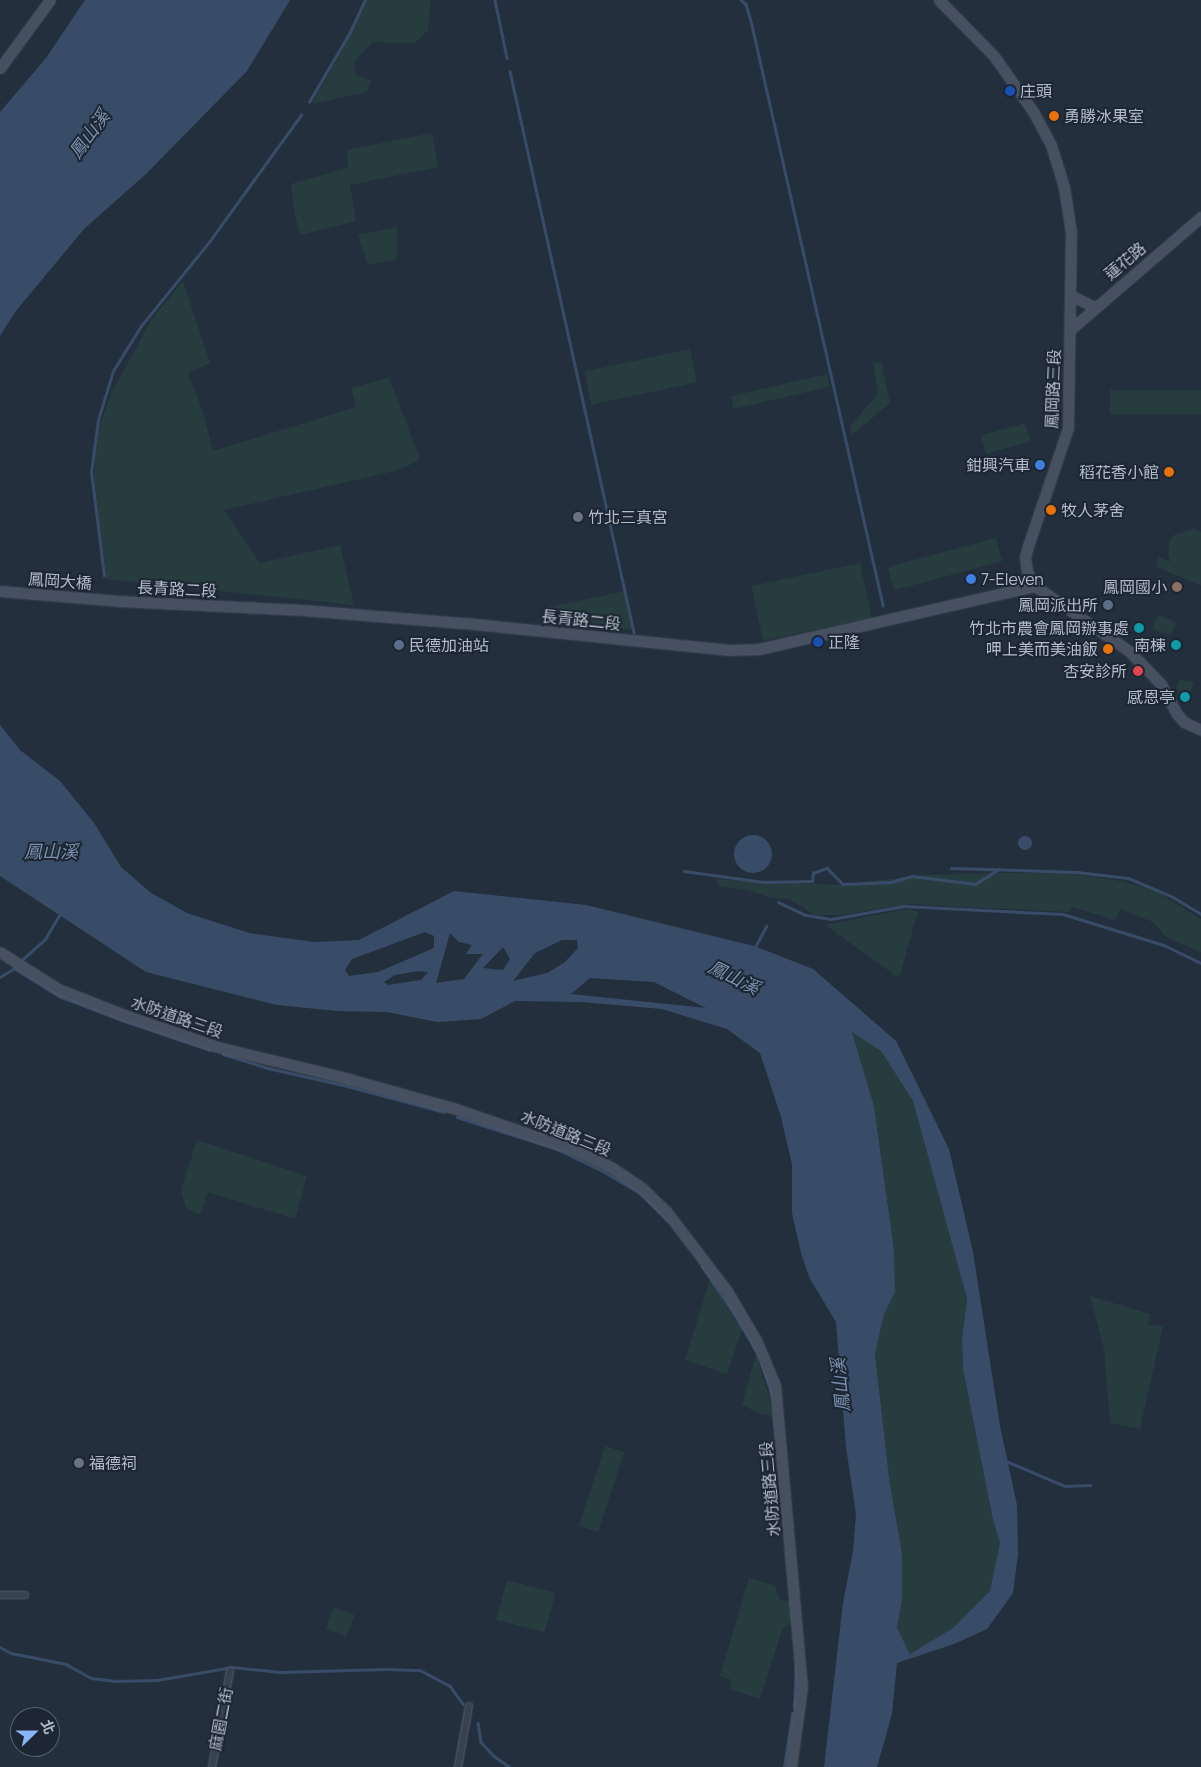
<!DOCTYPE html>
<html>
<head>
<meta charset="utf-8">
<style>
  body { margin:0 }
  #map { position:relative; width:1201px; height:1767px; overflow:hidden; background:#242f3e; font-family:Manrope,"Noto Sans TC",sans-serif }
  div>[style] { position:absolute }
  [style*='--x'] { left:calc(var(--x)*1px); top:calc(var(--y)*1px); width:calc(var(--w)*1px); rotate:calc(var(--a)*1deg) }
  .green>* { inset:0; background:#263c3f; transform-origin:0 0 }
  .water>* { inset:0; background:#394c67 }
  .round { border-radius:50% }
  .stream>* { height:2.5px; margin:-1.25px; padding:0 1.25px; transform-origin:1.25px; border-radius:1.25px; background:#394c67 }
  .roads { filter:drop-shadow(0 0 1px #565f6c) drop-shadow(0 0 1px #565f6c) }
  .street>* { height:6px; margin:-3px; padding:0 3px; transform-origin:3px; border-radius:3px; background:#38414e }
  .secondary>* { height:9px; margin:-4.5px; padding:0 4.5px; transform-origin:4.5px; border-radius:4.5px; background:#465061 }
  .dots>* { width:14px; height:14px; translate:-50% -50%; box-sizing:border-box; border:2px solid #1d2633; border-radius:50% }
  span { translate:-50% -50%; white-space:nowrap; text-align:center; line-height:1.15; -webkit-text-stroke:4px #1d2633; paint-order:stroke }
  .poi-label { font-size:16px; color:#b4bcc9 }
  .left { translate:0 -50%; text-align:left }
  .right { translate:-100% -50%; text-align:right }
  .street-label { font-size:16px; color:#b4bcc9 }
  .water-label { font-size:18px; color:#7c92b1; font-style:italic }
  .north { position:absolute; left:10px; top:1707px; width:50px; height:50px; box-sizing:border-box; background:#1d2633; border:1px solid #59626f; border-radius:50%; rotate:68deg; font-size:14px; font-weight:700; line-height:20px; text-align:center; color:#b4bcc9 }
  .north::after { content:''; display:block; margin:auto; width:18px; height:22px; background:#8ab4f8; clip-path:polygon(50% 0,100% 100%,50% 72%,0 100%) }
</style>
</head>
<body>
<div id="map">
  <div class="green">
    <i style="clip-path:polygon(366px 0,431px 0,428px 30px,415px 43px,373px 42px,354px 62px,356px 75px,371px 80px,367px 92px,312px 104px,348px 39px)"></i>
    <i style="clip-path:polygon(432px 133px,438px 167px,350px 185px,356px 221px,301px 235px,295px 217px,291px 184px,348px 168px,347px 150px)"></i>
    <i style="clip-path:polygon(397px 227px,397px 259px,368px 265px,358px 235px)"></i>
    <i style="clip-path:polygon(183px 281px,210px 363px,188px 373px,203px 412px,213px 451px,356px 407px,351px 388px,389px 378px,420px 458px,410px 465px,390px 472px,224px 510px,260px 563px,340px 545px,354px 605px,106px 579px,94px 497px,95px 438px,112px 392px,151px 320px)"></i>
    <i style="left:690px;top:349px;width:34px;height:108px;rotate:78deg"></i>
    <i style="clip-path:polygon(881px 362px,890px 403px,852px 435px,850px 426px,878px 394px,873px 364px)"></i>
    <i style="left:827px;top:374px;width:13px;height:99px;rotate:77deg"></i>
    <i style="left:1201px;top:390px;width:24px;height:91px;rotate:90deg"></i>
    <i style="left:1025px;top:423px;width:19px;height:46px;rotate:74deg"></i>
    <i style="clip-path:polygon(1193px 529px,1201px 532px,1201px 585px,1156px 567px,1158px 557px,1170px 562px,1168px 553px,1170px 540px,1174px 535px)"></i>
    <i style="left:996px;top:538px;width:24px;height:112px;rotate:75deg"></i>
    <i style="left:860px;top:563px;width:56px;height:111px;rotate:78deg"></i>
    <i style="clip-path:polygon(625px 591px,632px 630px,550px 621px,549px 607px)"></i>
    <i style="left:1158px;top:615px;width:19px;height:15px;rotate:21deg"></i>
    <i style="clip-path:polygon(1179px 680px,1194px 682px,1187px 703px,1176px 688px)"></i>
    <i style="clip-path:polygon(1000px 873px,1063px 873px,1115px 880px,1152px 889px,1201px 919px,1201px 952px,1166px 937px,1153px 922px,1120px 909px,1115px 920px,1073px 907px,1069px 912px,910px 904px,841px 915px,815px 915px,789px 899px,772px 898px,747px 890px,718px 886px,716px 879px,836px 885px,926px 875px)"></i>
    <i style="clip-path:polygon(908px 909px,918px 911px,899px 978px,825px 925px)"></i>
    <i style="clip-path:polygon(852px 1031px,881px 1051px,913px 1101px,967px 1300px,962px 1338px,963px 1369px,993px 1520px,1000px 1543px,991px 1591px,953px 1628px,910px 1654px,897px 1628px,902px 1600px,896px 1514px,889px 1477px,875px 1354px,884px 1314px,895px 1292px,894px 1250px,874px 1106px)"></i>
    <i style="clip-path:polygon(197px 1140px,307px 1176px,295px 1219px,208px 1192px,200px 1215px,186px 1208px,181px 1190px)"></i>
    <i style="clip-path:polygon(710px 1279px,742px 1330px,727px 1374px,685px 1360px)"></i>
    <i style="clip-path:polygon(1090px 1296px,1150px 1314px,1148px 1325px,1163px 1326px,1140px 1429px,1110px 1423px,1104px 1349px)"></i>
    <i style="clip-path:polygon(756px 1354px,769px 1395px,773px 1416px,761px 1414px,742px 1405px)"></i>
    <i style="left:605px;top:1446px;width:20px;height:84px;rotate:18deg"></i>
    <i style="clip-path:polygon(749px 1578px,775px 1586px,780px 1600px,791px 1602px,793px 1622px,782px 1630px,760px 1699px,730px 1689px,732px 1680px,720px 1676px)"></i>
    <i style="left:507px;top:1580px;width:50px;height:41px;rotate:15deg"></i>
    <i style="left:334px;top:1607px;width:22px;height:23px;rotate:21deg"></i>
  </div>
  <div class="water">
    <i style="clip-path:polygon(85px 0,290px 0,247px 71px,147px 173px,84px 229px,15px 312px,0 336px,0 112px,46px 58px)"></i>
    <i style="clip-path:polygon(evenodd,0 725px,20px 750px,60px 781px,94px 823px,121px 867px,151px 893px,187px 913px,249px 933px,314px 942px,359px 940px,454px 891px,586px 905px,754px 946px,813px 969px,896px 1041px,949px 1149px,973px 1252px,1000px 1426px,1017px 1505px,1018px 1554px,1013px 1593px,987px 1629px,954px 1644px,897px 1663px,892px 1714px,877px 1767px,824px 1767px,843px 1603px,853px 1551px,856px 1514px,846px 1447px,836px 1322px,810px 1279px,801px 1253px,792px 1213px,792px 1164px,781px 1117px,760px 1053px,727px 1029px,662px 1009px,581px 1002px,515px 1001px,481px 1019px,437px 1022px,387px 1012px,337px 1011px,277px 1005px,146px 972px,0 876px,0 725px,425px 932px,434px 936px,434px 948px,378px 972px,349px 976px,345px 970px,352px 959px,425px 932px,0 725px,450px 933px,459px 942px,472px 945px,466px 954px,483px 954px,464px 979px,436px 983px,450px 933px,0 725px,562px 940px,577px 940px,578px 948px,564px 963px,547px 973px,513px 981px,535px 953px,562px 940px,0 725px,503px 947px,510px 959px,503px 970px,483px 968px,503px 947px,0 725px,419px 971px,428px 972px,421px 980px,388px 985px,384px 982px,395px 975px,419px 971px,0 725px,590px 978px,654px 982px,706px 1008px,571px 994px,590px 978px,0 725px,852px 1032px,881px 1051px,913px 1101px,967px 1299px,962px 1338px,963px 1369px,993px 1520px,1000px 1543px,990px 1591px,953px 1628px,910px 1654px,897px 1628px,902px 1600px,902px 1554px,889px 1477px,875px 1354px,884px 1314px,895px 1292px,894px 1250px,874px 1106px,852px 1032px)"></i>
    <i class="round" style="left:734px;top:835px;width:38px;height:38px"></i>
    <i class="round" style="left:1018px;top:836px;width:14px;height:14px"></i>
  </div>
  <div class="stream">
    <i style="--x:495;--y:0;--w:59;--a:78.3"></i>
    <i style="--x:741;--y:0;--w:6;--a:39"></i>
    <i style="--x:746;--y:4;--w:22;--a:74"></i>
    <i style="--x:752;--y:25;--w:595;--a:77.27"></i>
    <i style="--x:510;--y:71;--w:575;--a:77.54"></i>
    <i style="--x:309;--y:102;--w:81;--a:-59.6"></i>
    <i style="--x:350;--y:32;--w:35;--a:-65"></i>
    <i style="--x:104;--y:576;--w:105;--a:-97.1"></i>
    <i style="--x:91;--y:472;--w:52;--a:-82.3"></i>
    <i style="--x:98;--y:420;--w:51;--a:-73"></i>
    <i style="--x:113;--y:371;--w:53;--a:-58.1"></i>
    <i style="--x:141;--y:326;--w:108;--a:-51"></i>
    <i style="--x:209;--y:242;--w:157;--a:-54.1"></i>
    <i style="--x:951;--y:868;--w:126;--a:1.8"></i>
    <i style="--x:1077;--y:872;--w:51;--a:6.7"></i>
    <i style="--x:1128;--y:878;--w:49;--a:22.9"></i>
    <i style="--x:1173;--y:897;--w:33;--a:31"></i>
    <i style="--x:684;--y:871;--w:80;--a:7.9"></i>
    <i style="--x:763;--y:882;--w:49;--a:-1.2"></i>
    <i style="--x:812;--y:881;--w:8;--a:-83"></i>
    <i style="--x:813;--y:873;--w:15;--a:-20"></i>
    <i style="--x:827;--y:868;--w:23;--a:45"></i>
    <i style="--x:843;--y:884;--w:48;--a:-2.4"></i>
    <i style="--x:891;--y:882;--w:22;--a:-16"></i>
    <i style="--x:912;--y:876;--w:64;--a:7.2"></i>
    <i style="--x:975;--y:884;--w:28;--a:-32"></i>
    <i style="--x:778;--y:902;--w:31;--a:25"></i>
    <i style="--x:806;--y:915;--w:25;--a:9"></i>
    <i style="--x:831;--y:919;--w:74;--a:-10.1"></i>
    <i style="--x:904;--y:906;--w:159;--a:2.9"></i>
    <i style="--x:1063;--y:914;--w:106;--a:17.1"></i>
    <i style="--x:1164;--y:945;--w:41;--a:25.9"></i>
    <i style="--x:754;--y:949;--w:26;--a:-62"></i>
    <i style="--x:23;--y:959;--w:30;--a:-42"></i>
    <i style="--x:45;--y:939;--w:29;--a:-59"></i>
    <i style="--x:14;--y:968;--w:53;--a:31.9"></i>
    <i style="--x:59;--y:996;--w:64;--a:21"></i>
    <i style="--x:119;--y:1019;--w:96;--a:18.8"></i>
    <i style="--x:0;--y:977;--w:15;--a:-32"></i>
    <i style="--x:223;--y:1054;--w:47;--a:17.3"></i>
    <i style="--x:268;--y:1068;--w:81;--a:12.8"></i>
    <i style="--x:347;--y:1086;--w:100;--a:15"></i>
    <i style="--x:457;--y:1117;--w:105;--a:17.7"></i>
    <i style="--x:557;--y:1149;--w:51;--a:25.6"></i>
    <i style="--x:603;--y:1171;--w:43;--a:30.7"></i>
    <i style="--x:640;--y:1193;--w:38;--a:45"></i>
    <i style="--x:702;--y:1266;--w:57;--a:55.8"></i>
    <i style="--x:734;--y:1313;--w:43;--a:59.3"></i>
    <i style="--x:762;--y:1364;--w:32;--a:72"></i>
    <i style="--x:1006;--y:1461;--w:64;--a:23"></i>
    <i style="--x:1065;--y:1486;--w:25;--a:-2"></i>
    <i style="--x:0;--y:1647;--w:13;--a:29"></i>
    <i style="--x:11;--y:1653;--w:56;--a:11.3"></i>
    <i style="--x:66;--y:1664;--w:29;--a:29"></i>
    <i style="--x:91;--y:1678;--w:23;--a:7"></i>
    <i style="--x:114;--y:1681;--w:43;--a:-1.3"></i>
    <i style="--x:157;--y:1680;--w:76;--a:-9.8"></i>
    <i style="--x:232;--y:1667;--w:48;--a:5.9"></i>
    <i style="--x:280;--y:1672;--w:107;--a:-1.6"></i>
    <i style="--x:387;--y:1669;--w:33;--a:2"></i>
    <i style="--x:420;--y:1670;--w:34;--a:28"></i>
    <i style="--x:450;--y:1686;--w:22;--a:54"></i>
    <i style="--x:794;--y:1707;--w:43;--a:-87.3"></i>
    <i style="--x:478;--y:1723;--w:19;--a:81"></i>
    <i style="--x:481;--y:1742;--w:19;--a:47"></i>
    <i style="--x:494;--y:1756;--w:19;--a:35"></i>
    <i style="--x:784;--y:1767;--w:54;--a:-81.4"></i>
  </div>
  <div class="roads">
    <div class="street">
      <i style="--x:0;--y:1595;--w:25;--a:0"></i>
      <i style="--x:212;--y:1767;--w:98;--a:-79.4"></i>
      <i style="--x:458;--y:1767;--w:62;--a:-79.8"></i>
    </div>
    <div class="secondary">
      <i style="--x:939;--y:0;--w:78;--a:45.5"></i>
      <i style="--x:994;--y:56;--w:70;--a:54.9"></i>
      <i style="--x:1034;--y:113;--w:36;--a:62"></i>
      <i style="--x:1051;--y:145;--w:44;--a:72.8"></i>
      <i style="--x:1064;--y:187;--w:46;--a:81.2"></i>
      <i style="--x:1071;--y:232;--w:196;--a:90.9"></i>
      <i style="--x:1068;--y:428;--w:125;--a:108.7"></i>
      <i style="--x:1028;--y:546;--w:11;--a:105"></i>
      <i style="--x:1025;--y:557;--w:15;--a:82"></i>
      <i style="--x:1027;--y:572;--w:16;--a:60"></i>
      <i style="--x:1035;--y:586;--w:114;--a:34.7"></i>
      <i style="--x:1129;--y:651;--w:46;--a:45.9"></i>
      <i style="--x:1161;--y:684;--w:34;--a:62"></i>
      <i style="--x:1177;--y:714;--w:11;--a:49"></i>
      <i style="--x:1184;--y:722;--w:19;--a:25"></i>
      <i style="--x:0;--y:68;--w:84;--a:-53.7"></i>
      <i style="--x:1070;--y:295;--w:28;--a:26"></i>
      <i style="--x:1070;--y:330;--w:173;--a:-40.8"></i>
      <i style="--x:0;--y:591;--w:118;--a:4.8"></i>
      <i style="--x:118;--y:601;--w:185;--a:2.8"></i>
      <i style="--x:303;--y:610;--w:172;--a:4.7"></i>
      <i style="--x:474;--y:624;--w:257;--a:5.8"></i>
      <i style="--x:730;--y:650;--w:29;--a:-2"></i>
      <i style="--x:759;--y:649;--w:283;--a:-12.9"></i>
      <i style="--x:0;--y:952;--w:69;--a:32.5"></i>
      <i style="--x:58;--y:989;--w:74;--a:21.4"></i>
      <i style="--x:127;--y:1016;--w:96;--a:18.8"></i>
      <i style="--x:218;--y:1047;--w:135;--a:13.7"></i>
      <i style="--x:349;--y:1079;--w:108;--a:15.6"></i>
      <i style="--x:453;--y:1108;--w:127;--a:18.9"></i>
      <i style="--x:573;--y:1149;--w:42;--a:25.3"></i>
      <i style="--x:611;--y:1167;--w:37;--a:34"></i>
      <i style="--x:642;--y:1188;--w:33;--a:44"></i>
      <i style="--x:666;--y:1211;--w:101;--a:52.7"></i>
      <i style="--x:727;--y:1291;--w:57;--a:59.4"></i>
      <i style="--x:756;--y:1340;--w:49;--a:67.1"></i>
      <i style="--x:775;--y:1385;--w:303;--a:84.9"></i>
      <i style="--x:802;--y:1687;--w:81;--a:97.8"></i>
    </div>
  </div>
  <div class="dots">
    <i style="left:1010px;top:91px;background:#1a4fb4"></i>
    <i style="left:1054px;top:116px;background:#e8710a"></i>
    <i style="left:1040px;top:465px;background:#3f7fe0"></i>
    <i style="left:1169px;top:472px;background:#e8710a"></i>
    <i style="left:1051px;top:510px;background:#e8710a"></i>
    <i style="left:578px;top:517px;background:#6b7280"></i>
    <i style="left:971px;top:579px;background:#3f7fe0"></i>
    <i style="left:1177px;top:587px;background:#8d6e63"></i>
    <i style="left:1108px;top:605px;background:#5c6f8a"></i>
    <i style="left:1139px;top:628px;background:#0f9aa8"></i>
    <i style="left:818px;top:642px;background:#1a4fb4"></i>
    <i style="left:399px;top:645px;background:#5c6f8a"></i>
    <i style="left:1176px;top:645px;background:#0f9aa8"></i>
    <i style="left:1108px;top:649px;background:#e8710a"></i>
    <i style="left:1138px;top:671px;background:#e0444e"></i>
    <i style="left:1185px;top:697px;background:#0f9aa8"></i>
    <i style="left:79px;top:1463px;background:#6b7280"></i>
  </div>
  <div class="poi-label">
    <span class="left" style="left:1020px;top:91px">庄頭</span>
    <span class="left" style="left:1064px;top:116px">勇勝冰果室</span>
    <span class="right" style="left:1030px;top:465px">鉗興汽車</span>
    <span class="right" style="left:1159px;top:472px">稻花香小館</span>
    <span class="left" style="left:1061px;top:510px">牧人茅舍</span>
    <span class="left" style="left:588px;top:517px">竹北三真宮</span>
    <span class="left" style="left:981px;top:579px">7-Eleven</span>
    <span class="right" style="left:1167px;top:587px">鳳岡國小</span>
    <span class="right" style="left:1098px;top:605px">鳳岡派出所</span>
    <span class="right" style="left:1129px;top:628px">竹北市農會鳳岡辦事處</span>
    <span class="left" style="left:828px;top:642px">正隆</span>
    <span class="left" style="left:409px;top:645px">民德加油站</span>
    <span class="right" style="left:1166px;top:645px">南棟</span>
    <span class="right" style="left:1098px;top:649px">呷上美而美油飯</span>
    <span class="right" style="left:1127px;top:671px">杏安診所</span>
    <span class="right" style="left:1175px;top:697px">感恩亭</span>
    <span class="left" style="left:89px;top:1463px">福德祠</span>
  </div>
  <div class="street-label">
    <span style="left:1125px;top:261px;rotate:-40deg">蓮花路</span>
    <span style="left:1053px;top:389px;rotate:-88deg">鳳岡路三段</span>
    <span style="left:60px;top:581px;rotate:4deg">鳳岡大橋</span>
    <span style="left:177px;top:589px;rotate:3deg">長青路二段</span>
    <span style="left:581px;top:620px;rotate:6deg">長青路二段</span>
    <span style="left:177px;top:1017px;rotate:19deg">水防道路三段</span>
    <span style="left:566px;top:1133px;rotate:22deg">水防道路三段</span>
    <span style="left:770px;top:1489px;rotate:-95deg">水防道路三段</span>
    <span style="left:221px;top:1719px;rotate:-79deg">麻園二街</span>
  </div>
  <div class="water-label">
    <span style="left:89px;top:134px;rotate:-54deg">鳳山溪</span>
    <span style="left:51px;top:851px">鳳山溪</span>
    <span style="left:734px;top:977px;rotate:26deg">鳳山溪</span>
    <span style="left:840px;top:1385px;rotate:-96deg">鳳山溪</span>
  </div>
  <div class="north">北</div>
</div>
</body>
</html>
